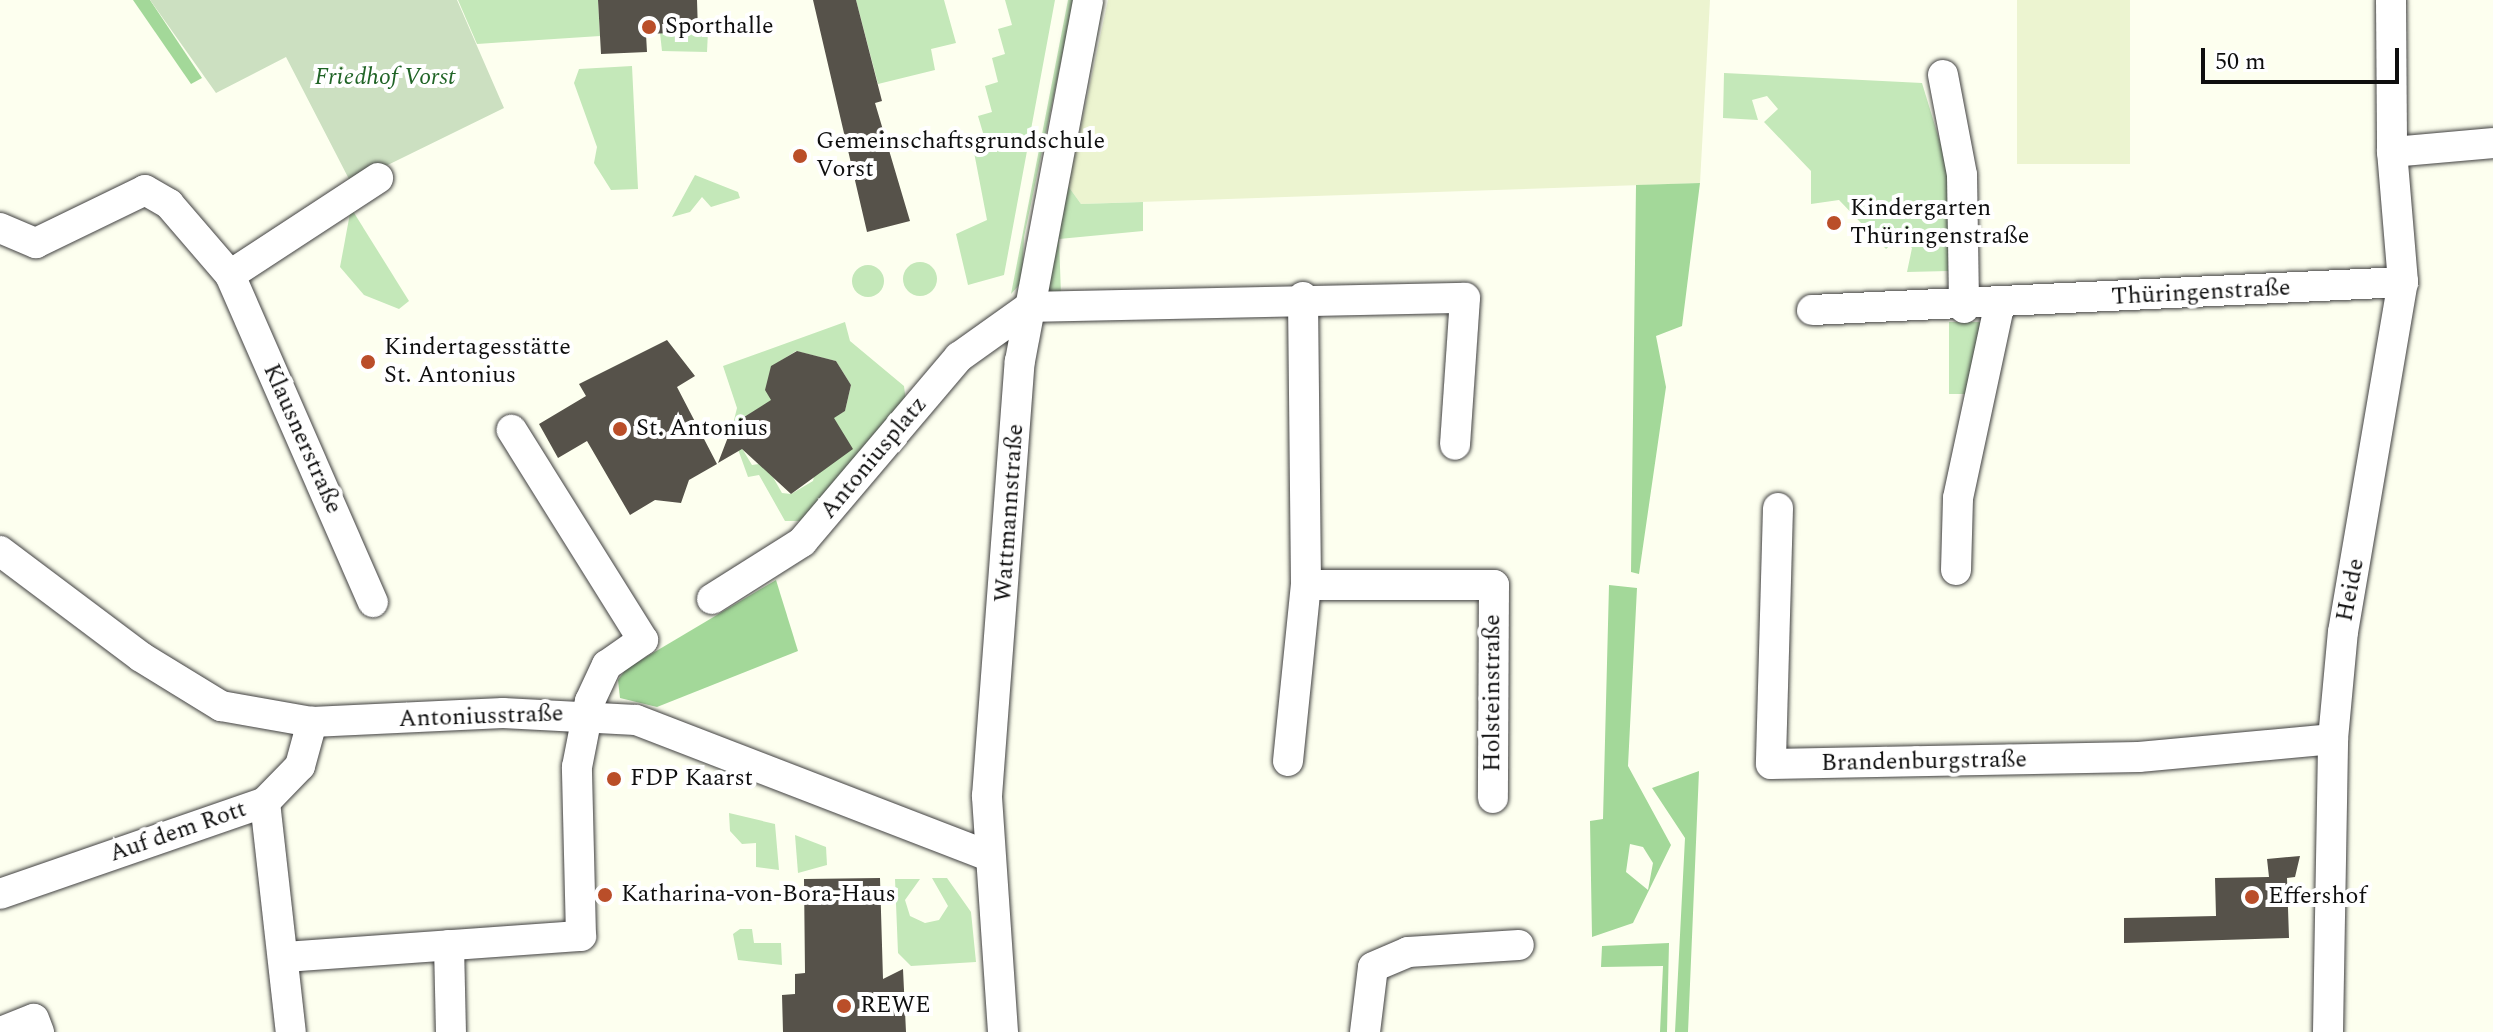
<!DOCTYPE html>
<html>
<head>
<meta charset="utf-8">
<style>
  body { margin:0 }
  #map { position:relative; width:2493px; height:1032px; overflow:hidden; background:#fdffef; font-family:Spectral,serif }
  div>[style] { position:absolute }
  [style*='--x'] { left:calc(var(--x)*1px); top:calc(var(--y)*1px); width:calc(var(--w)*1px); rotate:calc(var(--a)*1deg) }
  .farmland>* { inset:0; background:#ecf4d0; transform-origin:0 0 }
  .green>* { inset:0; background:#c4e8b9 }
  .round { border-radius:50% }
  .forest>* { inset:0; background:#a3d899 }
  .cemetery>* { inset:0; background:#cce0c1 }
  .building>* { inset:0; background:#56524a }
  .roads { filter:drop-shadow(0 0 2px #414141) drop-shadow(0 0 2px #414141) }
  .minor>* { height:30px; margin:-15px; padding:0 15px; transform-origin:15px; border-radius:15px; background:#fff }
  .dots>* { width:22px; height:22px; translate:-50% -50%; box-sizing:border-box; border:4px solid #fff; border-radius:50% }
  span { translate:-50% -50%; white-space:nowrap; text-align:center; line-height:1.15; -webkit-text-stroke:8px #fff; paint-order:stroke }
  .poi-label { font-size:24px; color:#0e0e0e }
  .left { translate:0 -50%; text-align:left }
  .park-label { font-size:24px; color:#206426; font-style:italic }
  .street-label { font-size:24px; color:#0e0e0e }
  .scale { position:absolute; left:2201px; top:48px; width:198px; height:36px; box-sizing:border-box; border:4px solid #0e0e0e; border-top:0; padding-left:10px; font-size:24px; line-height:28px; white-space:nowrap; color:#0e0e0e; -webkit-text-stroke:6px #fff; paint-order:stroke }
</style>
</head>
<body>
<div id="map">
  <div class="farmland">
    <i style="clip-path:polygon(1108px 0,1710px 0,1700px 183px,1081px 204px,1068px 186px)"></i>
    <i style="left:2017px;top:0;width:113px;height:164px"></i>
  </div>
  <div class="green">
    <i style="clip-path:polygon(458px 0,598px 0,600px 36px,477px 44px)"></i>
    <i style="clip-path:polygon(856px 0,944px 0,956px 43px,931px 49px,935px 70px,878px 84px)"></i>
    <i style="clip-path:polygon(1005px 0,1055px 0,1004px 275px,968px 285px,956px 234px,987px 220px,973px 147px,986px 143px,978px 116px,992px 112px,985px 86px,998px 82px,992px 58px,1005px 54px,998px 29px,1012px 25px)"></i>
    <i style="clip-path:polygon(1068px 0,1074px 0,1024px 237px,1022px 282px,1011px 294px)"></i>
    <i style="clip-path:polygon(1104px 0,1068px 186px,1081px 204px,1143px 202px,1143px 231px,1059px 239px,1061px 294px,1049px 296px,1045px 284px)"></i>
    <i style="clip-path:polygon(708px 31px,707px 52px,662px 51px,660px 33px)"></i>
    <i style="clip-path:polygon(632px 66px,638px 189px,611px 190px,594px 163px,597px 147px,574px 83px,579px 69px)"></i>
    <i style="clip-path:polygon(1724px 73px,1922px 83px,1950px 175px,1948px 271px,1907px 272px,1912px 248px,1900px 236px,1886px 249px,1839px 200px,1811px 204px,1811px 171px,1764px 122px,1778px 109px,1767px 96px,1752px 100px,1758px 120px,1723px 118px)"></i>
    <i style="clip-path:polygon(695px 175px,738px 192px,740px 198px,711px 207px,702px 197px,690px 212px,672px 217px)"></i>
    <i style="clip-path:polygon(351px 208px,409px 301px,399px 309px,364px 295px,340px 267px)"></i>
    <i class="round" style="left:903px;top:262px;width:34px;height:34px"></i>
    <i class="round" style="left:852px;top:265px;width:32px;height:32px"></i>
    <i style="clip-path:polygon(845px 322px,850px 341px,904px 386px,906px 402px,801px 521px,785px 521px,759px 475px,748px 477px,731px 430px,752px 465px,765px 463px,782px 493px,791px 494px,813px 481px,827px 421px,845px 411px,851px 385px,836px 361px,796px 351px,771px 367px,777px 410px,753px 412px,733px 424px,737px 408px,723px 366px)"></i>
    <i style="clip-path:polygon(1949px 322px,1985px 322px,1973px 394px,1949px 394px)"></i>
    <i style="clip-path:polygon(729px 813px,775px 824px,779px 870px,756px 867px,756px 843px,742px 844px,730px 831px)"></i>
    <i style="clip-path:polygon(795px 835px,826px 847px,827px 865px,798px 873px)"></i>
    <i style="clip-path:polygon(932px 878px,947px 878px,971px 912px,976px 962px,911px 966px,898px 953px,895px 879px,920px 879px,905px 900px,910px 916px,925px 923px,939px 920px,948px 906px)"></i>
    <i style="clip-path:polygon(740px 929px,752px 929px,754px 943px,781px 943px,782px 965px,738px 960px,733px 934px)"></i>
  </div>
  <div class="forest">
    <i style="clip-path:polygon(133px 0,150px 0,202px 78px,191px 84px)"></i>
    <i style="clip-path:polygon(1700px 183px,1682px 326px,1656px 336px,1666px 387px,1639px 574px,1631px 572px,1636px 185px)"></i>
    <i style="clip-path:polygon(776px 580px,798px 651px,657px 707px,620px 698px,618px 680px,626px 669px)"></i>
    <i style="clip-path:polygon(evenodd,1609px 585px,1637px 588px,1628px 766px,1671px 845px,1633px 923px,1592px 937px,1590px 821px,1603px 819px,1609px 585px,1630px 844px,1643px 847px,1653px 863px,1648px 890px,1626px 872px,1630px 844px)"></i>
    <i style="clip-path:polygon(1699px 771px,1688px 1032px,1675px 1032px,1685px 838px,1652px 788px)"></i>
    <i style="clip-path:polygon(1669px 943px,1667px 1032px,1660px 1032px,1663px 966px,1601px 967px,1602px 946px)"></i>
  </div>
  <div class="cemetery">
    <i style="clip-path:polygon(150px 0,457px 0,504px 108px,351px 183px,286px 57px,216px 93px)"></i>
  </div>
  <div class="building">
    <i style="clip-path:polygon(598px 0,697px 0,698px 32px,646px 34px,647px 52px,601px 54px)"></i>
    <i style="clip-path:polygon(813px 0,856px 0,882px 101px,875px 103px,910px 221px,867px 232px)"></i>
    <i style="clip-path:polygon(667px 340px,695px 376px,677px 387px,717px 464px,689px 480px,681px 503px,655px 500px,630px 515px,587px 441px,558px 458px,539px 424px,586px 396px,579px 384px)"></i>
    <i style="clip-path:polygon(797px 351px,836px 361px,851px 385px,845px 411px,834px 418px,853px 449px,791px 494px,742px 449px,718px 463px,733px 424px,771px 400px,765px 390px,771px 366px)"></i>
    <i style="clip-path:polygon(2300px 856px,2295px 877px,2287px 878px,2289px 938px,2124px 943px,2124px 918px,2216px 916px,2215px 878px,2269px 877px,2267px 859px)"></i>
    <i style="clip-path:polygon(880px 878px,883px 979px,903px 969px,906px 1032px,783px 1032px,782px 995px,795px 994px,795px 974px,805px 973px,804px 879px)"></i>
  </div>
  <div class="roads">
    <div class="minor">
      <i style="--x:2391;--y:0;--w:152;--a:89.6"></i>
      <i style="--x:1943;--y:75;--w:102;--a:79.2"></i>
      <i style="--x:1962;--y:175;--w:133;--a:89.1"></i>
      <i style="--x:0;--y:228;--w:39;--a:23"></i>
      <i style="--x:36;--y:243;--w:121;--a:-25.9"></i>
      <i style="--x:145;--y:190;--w:28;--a:30"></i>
      <i style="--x:169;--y:204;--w:94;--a:49.3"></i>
      <i style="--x:230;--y:275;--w:177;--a:-33.2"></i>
      <i style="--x:230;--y:275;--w:357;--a:66.4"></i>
      <i style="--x:1812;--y:310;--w:592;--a:-2.71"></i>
      <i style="--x:1778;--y:508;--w:256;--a:91.6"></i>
      <i style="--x:1771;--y:764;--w:368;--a:-1.1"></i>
      <i style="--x:2139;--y:757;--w:195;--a:-5.3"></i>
      <i style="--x:0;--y:551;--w:176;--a:36.9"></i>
      <i style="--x:141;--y:657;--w:94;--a:31.5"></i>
      <i style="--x:221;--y:706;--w:92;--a:10"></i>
      <i style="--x:312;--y:722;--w:191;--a:-2.7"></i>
      <i style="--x:503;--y:713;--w:133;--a:3"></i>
      <i style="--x:636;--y:720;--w:377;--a:21.1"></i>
      <i style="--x:1956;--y:570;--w:72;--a:-88.4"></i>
      <i style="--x:1958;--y:498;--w:196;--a:-77.9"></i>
      <i style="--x:1306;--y:585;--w:188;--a:0"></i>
      <i style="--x:1494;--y:585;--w:213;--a:90.3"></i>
      <i style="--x:712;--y:599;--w:107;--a:-32.3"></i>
      <i style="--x:802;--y:542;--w:243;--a:-49.7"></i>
      <i style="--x:959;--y:357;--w:86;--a:-35.5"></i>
      <i style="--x:1029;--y:307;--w:436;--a:-1.2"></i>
      <i style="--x:1465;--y:298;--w:147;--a:93.9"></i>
      <i style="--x:1288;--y:761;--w:177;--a:-84.2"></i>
      <i style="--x:1306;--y:585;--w:288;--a:-90.6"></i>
      <i style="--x:265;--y:802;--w:231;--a:83.6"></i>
      <i style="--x:0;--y:894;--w:281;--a:-19.1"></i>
      <i style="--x:265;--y:802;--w:50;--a:-45.8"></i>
      <i style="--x:300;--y:766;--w:46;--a:-74.7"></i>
      <i style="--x:449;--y:945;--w:87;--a:88.7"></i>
      <i style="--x:286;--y:957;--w:296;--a:-4.1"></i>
      <i style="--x:581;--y:936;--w:169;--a:-91.4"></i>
      <i style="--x:577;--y:767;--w:67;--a:-78.9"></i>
      <i style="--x:590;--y:701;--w:40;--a:-65"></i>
      <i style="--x:607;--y:665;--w:44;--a:-34.8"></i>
      <i style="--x:643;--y:640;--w:248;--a:-122"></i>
      <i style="--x:1;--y:1032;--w:35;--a:-22"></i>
      <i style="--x:34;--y:1019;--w:14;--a:69"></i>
      <i style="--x:1003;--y:1032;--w:237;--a:-93.9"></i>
      <i style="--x:987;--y:796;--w:436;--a:-85.7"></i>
      <i style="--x:1020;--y:361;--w:367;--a:-79.3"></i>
      <i style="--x:1365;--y:1032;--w:65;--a:-83"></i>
      <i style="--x:1373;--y:967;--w:38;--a:-23"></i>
      <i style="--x:1408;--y:952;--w:111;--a:-3.6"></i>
      <i style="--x:2328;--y:1032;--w:293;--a:-89"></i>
      <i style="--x:2333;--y:739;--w:107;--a:-84.7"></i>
      <i style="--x:2343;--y:632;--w:355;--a:-80.3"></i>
      <i style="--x:2403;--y:282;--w:130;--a:-94.8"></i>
      <i style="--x:2392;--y:152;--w:101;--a:-5.1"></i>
    </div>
  </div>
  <div class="dots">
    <i style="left:649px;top:27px;background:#ba4e29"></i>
    <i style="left:800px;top:156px;background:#ba4e29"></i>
    <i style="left:1834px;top:223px;background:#ba4e29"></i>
    <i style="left:368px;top:362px;background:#ba4e29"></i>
    <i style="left:620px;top:429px;background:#ba4e29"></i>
    <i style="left:614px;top:779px;background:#ba4e29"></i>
    <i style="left:605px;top:895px;background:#ba4e29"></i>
    <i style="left:2252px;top:897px;background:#ba4e29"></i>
    <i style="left:844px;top:1006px;background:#ba4e29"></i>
  </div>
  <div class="poi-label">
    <span class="left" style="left:665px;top:27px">Sporthalle</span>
    <span class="left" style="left:816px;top:156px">Gemeinschaftsgrundschule<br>Vorst</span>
    <span class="left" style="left:1850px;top:223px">Kindergarten<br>Thüringenstraße</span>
    <span class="left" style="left:384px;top:362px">Kindertagesstätte<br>St. Antonius</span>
    <span class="left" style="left:636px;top:429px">St. Antonius</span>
    <span class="left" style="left:630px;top:779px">FDP Kaarst</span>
    <span class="left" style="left:621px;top:895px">Katharina-von-Bora-Haus</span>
    <span class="left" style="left:2268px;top:897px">Effershof</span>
    <span class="left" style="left:860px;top:1006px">REWE</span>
  </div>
  <div class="park-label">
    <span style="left:385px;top:78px">Friedhof Vorst</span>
  </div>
  <div class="street-label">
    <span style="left:2201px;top:293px;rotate:-3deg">Thüringenstraße</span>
    <span style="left:302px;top:439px;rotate:66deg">Klausnerstraße</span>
    <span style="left:874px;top:458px;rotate:-50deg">Antoniusplatz</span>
    <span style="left:1010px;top:513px;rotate:-86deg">Wattmannstraße</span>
    <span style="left:2351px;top:590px;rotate:-79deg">Heide</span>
    <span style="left:1493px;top:693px;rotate:-90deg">Holsteinstraße</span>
    <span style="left:481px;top:717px;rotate:-2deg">Antoniusstraße</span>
    <span style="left:1924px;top:762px;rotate:-1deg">Brandenburgstraße</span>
    <span style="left:178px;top:832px;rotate:-19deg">Auf dem Rott</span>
  </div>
  <div class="scale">50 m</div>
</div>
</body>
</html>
